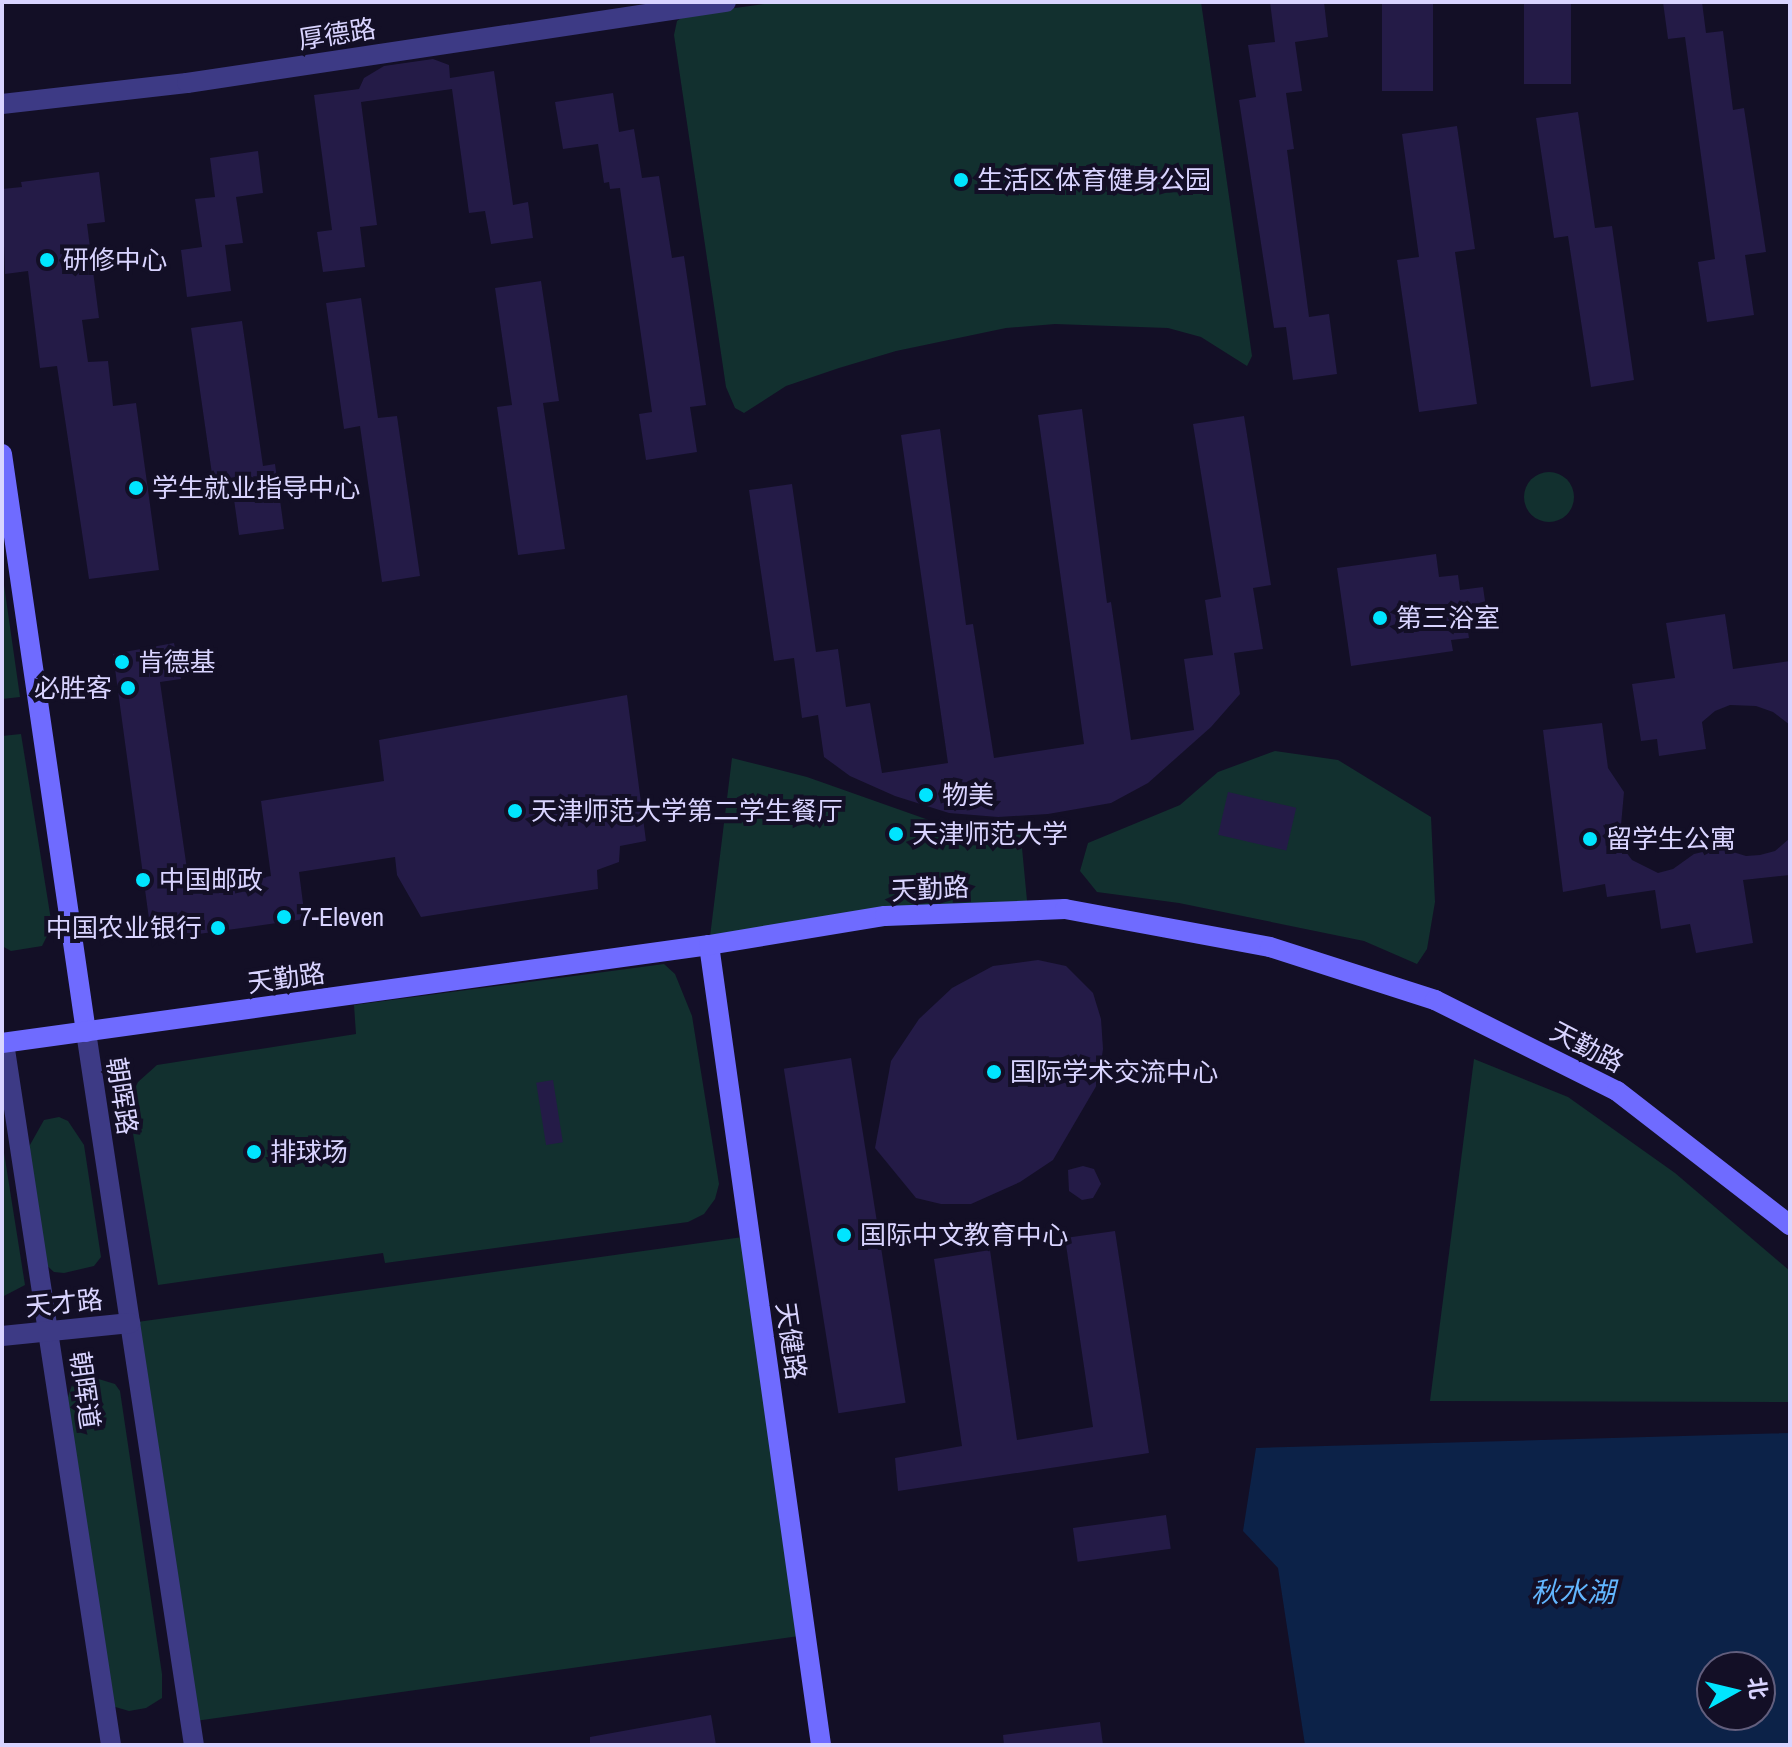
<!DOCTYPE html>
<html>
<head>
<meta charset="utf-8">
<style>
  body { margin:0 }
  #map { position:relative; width:1792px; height:1747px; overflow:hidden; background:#130f26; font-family:"Archivo Narrow","Noto Sans SC",sans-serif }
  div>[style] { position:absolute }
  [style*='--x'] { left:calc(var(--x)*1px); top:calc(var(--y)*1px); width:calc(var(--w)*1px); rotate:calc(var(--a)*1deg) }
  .green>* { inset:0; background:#12302f; transform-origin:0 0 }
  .round { border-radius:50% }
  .water>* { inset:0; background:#0c2248 }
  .building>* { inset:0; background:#241b47; transform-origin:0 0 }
  .street>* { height:20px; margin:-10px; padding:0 10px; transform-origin:10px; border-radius:10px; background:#3d3a85 }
  .secondary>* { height:20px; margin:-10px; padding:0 10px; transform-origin:10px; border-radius:10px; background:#6f6bff }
  .dots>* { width:22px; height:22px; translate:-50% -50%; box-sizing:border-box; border:4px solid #130f26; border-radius:50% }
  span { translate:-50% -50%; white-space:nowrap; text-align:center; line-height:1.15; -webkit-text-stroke:8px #130f26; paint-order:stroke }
  .street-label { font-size:26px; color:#d9d4ff }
  .poi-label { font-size:26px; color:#d9d4ff }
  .left { translate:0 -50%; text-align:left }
  .right { translate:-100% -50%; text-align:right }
  .water-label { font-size:28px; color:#62b6ff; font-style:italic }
  .frame { position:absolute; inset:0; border:4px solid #d9d4ff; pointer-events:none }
  .north { position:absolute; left:1696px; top:1651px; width:80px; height:80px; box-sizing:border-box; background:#130f26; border:2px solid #625e7d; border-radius:50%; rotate:82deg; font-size:22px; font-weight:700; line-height:32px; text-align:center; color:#d9d4ff }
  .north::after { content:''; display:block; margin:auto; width:28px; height:36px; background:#00e5ff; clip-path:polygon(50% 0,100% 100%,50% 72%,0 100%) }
</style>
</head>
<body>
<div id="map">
  <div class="green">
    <i style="clip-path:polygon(779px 2px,1201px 2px,1252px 356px,1247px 366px,1201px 337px,1168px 328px,1055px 324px,1006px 328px,896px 351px,839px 368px,786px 386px,744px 413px,735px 408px,726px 387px,674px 35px,677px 21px,685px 15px)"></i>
    <i class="round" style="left:1524px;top:472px;width:50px;height:50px"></i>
    <i style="clip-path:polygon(2px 571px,20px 697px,2px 699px)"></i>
    <i style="clip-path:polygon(21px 734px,52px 926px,42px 946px,11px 951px,2px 946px,2px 736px)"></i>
    <i style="clip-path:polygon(1275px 751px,1338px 760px,1431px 817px,1435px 902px,1427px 949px,1417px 964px,1364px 941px,1179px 903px,1097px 892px,1080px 871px,1088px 843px,1180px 805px,1218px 772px)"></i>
    <i style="clip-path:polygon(732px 758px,807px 777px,940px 824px,1020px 827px,1028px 911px,709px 945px)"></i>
    <i style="clip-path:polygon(664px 964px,675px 974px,692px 1016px,719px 1184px,715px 1199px,704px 1214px,688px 1222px,385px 1263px,383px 1253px,158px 1285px,128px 1103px,138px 1082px,157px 1065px,356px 1034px,354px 1005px)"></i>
    <i style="clip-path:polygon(1474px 1059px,1568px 1097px,1675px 1173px,1790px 1271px,1790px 1402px,1430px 1401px)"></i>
    <i style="clip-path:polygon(59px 1117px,68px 1121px,84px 1145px,101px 1257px,94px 1266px,64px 1273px,54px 1272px,44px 1263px,26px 1152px,44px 1120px)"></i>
    <i style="clip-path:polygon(2px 1140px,25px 1285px,2px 1297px)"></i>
    <i style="left:750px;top:1236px;width:403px;height:626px;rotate:82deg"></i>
    <i style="clip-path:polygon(92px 1377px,115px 1384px,120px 1391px,162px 1674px,162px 1698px,146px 1708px,129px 1711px,112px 1706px,66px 1403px,72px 1385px)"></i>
  </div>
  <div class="water">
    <i style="clip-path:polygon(evenodd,1790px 1433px,1790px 1745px,1305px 1745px,1278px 1568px,1243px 1531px,1256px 1448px,1790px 1433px,1712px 1667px,1760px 1667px,1760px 1715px,1712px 1715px,1712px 1667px)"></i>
  </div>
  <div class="building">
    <i style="clip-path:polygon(1270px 2px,1324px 2px,1328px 37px,1295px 42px,1302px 91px,1286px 93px,1294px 149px,1287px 150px,1309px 317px,1329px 314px,1337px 374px,1293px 380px,1286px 327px,1274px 328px,1239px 100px,1256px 97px,1248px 45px,1275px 42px)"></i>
    <i style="left:1382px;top:2px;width:51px;height:89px"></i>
    <i style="left:1524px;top:2px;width:47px;height:82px"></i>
    <i style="clip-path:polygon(1663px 2px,1702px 2px,1706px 33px,1723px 31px,1733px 110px,1744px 108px,1766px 252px,1745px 255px,1754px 315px,1707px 322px,1698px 262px,1715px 259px,1685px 37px,1668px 39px)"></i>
    <i style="clip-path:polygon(433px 59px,449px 65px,450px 78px,494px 71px,513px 205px,528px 202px,533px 238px,491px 244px,485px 211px,469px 213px,452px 89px,361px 102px,377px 225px,360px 227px,365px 267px,323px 272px,317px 232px,332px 230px,314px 95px,359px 89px,364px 78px,384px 66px)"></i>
    <i style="clip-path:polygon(613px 93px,619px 132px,634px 129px,642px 178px,659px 176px,672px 258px,684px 256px,706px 405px,690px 407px,697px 452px,646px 460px,639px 414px,652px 412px,620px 188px,610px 189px,609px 182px,604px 183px,598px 144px,563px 149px,555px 102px)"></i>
    <i style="clip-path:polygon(1578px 112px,1595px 228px,1612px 226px,1634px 380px,1591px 387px,1568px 236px,1554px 238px,1536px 118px)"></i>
    <i style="clip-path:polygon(1457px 126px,1475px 249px,1455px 252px,1477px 404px,1419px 412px,1397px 260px,1419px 257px,1402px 134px)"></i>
    <i style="clip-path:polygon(258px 151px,263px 193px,236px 197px,243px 243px,225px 245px,231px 291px,187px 297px,181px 250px,202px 247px,195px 199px,215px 197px,210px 158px)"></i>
    <i style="clip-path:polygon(99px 172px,105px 222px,87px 224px,99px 318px,82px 320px,88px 362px,108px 361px,113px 406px,136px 403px,159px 570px,89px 579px,57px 366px,40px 368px,28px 271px,5px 274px,2px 189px,22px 187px,21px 182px)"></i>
    <i style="clip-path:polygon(541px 281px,559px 401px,543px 403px,565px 549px,518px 555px,497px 407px,512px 405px,495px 288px)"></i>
    <i style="clip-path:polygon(361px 298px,378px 418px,397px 416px,420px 576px,382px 582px,360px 426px,344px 429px,326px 303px)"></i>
    <i style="clip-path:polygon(242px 321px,263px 466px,275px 464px,284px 529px,239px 535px,231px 478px,213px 481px,191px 328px)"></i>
    <i style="clip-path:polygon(1082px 409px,1107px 603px,1111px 602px,1131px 740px,1194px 730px,1184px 659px,1213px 655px,1205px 600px,1221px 597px,1193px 424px,1244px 416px,1271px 585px,1253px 588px,1263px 649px,1234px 653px,1240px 694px,1211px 727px,1148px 783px,1111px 803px,1048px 814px,998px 817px,949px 813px,895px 796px,850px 776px,824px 757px,818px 715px,802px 718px,794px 658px,774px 661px,749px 490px,792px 484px,816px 652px,838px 649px,846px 707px,870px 703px,882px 773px,948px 763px,901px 435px,940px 429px,966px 625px,973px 624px,994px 758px,1084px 744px,1038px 415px)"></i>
    <i style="clip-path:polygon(1436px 554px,1439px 577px,1458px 575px,1460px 590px,1483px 587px,1488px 622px,1467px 625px,1469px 638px,1451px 640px,1453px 651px,1351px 666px,1337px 568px)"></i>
    <i style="clip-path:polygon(1725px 614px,1733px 669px,1790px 661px,1790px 725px,1773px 712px,1756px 706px,1730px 705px,1715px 711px,1702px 722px,1706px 749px,1659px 756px,1657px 739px,1641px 741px,1632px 684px,1675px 678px,1666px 623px)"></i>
    <i style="clip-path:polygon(174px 643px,181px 679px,160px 682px,190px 890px,271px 876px,261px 801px,384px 781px,379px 740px,627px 695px,646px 841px,620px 846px,619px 862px,597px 870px,598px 889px,421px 917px,397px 875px,395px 857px,299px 872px,305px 919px,177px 937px,149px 919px,113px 654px)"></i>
    <i style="clip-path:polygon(1602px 723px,1608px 768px,1624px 792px,1621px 825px,1626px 852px,1632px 860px,1658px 873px,1673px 869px,1694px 854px,1720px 848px,1746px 856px,1760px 855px,1775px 851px,1790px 838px,1790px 875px,1743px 880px,1753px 943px,1696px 953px,1690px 924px,1661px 929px,1655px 890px,1607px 897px,1605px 884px,1563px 892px,1543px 730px)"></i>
    <i style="left:1228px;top:792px;width:70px;height:44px;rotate:13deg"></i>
    <i style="clip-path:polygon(1038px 960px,1066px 966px,1093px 993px,1101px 1019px,1103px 1049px,1098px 1083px,1053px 1160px,1020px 1182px,971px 1204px,941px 1204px,916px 1198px,875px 1148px,891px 1061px,919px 1019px,952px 988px,993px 966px)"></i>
    <i style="left:851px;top:1058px;width:349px;height:68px;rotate:81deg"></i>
    <i style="left:553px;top:1080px;width:63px;height:17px;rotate:81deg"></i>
    <i style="clip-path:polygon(1083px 1166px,1094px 1169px,1101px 1184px,1093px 1198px,1082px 1200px,1069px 1191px,1068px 1170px)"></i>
    <i style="clip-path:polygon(1115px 1231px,1149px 1453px,898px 1491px,895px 1458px,962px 1446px,934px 1259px,990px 1250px,1017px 1440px,1093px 1427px,1065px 1238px)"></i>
    <i style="left:1166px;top:1515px;width:34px;height:94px;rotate:82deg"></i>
    <i style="clip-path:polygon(711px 1715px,716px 1745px,590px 1745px,590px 1737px)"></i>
    <i style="clip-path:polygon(1100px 1722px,1103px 1745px,1004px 1745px,1003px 1735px)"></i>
  </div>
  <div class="street">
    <i style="--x:2;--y:104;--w:186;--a:-6.5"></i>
    <i style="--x:187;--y:83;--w:545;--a:-8.55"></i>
    <i style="--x:86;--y:1032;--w:721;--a:81.39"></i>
    <i style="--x:4;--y:1043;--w:710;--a:81.33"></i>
    <i style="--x:2;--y:1336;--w:129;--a:-5.8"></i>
  </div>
  <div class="secondary">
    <i style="--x:2;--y:454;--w:584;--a:81.73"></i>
    <i style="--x:709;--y:945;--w:808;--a:82.03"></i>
    <i style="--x:2;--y:1043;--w:714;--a:-7.89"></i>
    <i style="--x:709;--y:945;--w:178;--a:-9.4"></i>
    <i style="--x:885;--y:916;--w:180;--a:-2.2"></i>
    <i style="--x:1065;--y:909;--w:208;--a:10.5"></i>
    <i style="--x:1270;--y:947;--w:173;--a:17.8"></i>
    <i style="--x:1435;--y:1000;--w:203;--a:26.6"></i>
    <i style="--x:1617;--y:1091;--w:219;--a:37.8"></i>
  </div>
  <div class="dots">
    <i style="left:961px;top:180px;background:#00e5ff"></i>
    <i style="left:47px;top:260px;background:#00e5ff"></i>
    <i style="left:136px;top:488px;background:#00e5ff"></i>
    <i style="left:1380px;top:618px;background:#00e5ff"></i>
    <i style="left:122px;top:662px;background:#00e5ff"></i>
    <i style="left:128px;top:688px;background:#00e5ff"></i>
    <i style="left:926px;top:795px;background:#00e5ff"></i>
    <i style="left:515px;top:811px;background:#00e5ff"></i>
    <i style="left:896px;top:834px;background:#00e5ff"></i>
    <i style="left:1590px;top:839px;background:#00e5ff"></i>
    <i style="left:143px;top:880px;background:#00e5ff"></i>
    <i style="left:284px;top:917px;background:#00e5ff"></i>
    <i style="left:218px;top:928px;background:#00e5ff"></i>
    <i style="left:994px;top:1072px;background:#00e5ff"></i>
    <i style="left:254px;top:1152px;background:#00e5ff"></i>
    <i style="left:844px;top:1235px;background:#00e5ff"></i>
  </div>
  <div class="street-label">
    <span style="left:337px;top:34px;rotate:-9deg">厚德路</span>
    <span style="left:930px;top:889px;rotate:-3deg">天勤路</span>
    <span style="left:286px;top:978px;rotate:-8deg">天勤路</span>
    <span style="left:1587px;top:1047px;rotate:27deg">天勤路</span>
    <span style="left:122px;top:1096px;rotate:81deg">朝晖路</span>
    <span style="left:64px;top:1303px;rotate:-6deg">天才路</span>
    <span style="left:791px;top:1341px;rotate:82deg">天健路</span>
    <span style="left:85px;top:1390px;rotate:82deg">朝晖道</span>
  </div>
  <div class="poi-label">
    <span class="left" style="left:977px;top:180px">生活区体育健身公园</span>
    <span class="left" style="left:63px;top:260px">研修中心</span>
    <span class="left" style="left:152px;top:488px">学生就业指导中心</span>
    <span class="left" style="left:1396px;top:618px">第三浴室</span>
    <span class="left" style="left:138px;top:662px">肯德基</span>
    <span class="right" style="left:112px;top:688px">必胜客</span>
    <span class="left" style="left:942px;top:795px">物美</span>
    <span class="left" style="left:531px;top:811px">天津师范大学第二学生餐厅</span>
    <span class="left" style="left:912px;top:834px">天津师范大学</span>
    <span class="left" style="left:1606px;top:839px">留学生公寓</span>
    <span class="left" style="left:159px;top:880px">中国邮政</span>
    <span class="left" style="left:300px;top:917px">7-Eleven</span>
    <span class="right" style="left:202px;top:928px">中国农业银行</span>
    <span class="left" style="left:1010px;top:1072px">国际学术交流中心</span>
    <span class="left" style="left:270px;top:1152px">排球场</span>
    <span class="left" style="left:860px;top:1235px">国际中文教育中心</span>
  </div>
  <div class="water-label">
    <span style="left:1573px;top:1592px">秋水湖</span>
  </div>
  <div class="frame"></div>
  <div class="north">北</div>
</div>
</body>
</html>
